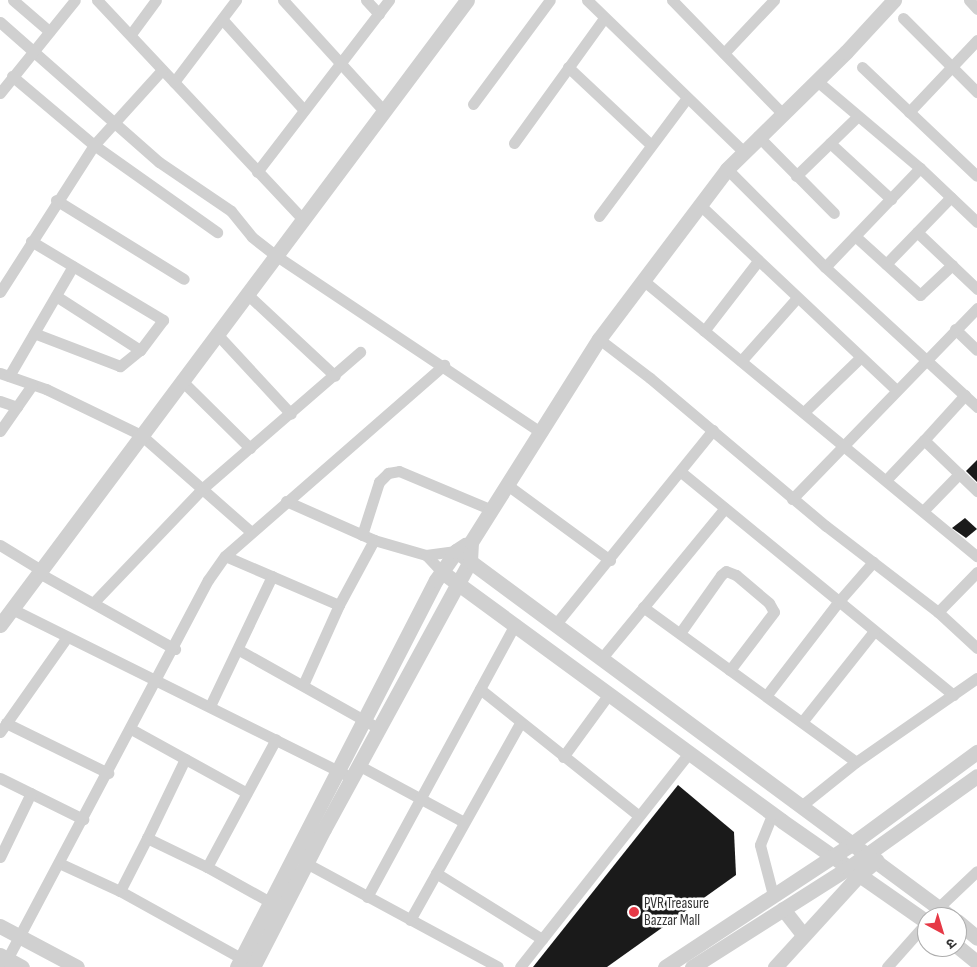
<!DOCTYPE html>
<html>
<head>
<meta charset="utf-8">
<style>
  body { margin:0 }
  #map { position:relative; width:977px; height:967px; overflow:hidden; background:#fff; font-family:"Sofia Sans Condensed","Noto Sans Devanagari",sans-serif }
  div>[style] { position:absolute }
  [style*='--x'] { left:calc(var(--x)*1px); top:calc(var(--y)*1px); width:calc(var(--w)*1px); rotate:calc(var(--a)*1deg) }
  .building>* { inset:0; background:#1a1a1a }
  .minor>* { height:11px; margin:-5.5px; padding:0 5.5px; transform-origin:5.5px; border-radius:5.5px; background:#d0d0d0 }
  .tertiary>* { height:15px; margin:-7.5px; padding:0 7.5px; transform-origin:7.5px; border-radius:7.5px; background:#d0d0d0 }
  .dots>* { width:14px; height:14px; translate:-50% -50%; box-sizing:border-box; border:2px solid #fff; border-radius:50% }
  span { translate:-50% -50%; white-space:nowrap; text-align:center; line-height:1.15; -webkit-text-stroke:5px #fff; paint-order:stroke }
  .poi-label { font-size:15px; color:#333 }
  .left { translate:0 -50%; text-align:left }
  .north { position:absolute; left:917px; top:907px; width:50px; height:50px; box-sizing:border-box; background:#fff; border:1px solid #adadad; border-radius:50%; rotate:141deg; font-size:14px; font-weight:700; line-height:20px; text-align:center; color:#333 }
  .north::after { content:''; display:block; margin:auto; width:18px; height:22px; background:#e63946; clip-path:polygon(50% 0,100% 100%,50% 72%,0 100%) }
</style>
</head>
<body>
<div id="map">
  <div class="building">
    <i style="clip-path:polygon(977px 460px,977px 482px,966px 471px)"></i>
    <i style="clip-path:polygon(965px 518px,977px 529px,966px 538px,952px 528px)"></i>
    <i style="clip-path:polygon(678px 785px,734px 832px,736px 875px,607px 967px,533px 967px)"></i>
  </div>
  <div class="minor">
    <i style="--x:13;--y:0;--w:48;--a:40.7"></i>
    <i style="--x:97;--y:0;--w:301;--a:46.8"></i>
    <i style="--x:283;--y:0;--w:150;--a:47.7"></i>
    <i style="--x:366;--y:0;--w:19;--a:47"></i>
    <i style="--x:587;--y:0;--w:217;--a:44.1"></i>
    <i style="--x:672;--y:0;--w:158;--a:45.8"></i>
    <i style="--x:969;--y:0;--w:12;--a:48"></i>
    <i style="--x:903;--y:18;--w:105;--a:45"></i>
    <i style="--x:222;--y:19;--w:122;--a:48"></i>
    <i style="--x:0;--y:22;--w:212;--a:41.4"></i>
    <i style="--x:159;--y:162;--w:87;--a:34.2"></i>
    <i style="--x:231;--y:211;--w:33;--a:51"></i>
    <i style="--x:252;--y:237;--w:29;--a:38"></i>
    <i style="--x:275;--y:255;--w:319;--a:33.7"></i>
    <i style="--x:131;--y:34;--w:42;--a:-53.7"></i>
    <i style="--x:724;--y:53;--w:73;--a:-46.7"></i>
    <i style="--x:568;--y:67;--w:114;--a:43.2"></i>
    <i style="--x:862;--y:67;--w:158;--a:43.5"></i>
    <i style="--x:12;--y:76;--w:107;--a:40.1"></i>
    <i style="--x:94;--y:145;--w:151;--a:35.3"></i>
    <i style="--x:817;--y:81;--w:135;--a:40.2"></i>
    <i style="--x:174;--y:82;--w:103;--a:-52.9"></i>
    <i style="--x:0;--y:93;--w:119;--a:-51.1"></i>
    <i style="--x:473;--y:104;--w:129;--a:-53.5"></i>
    <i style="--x:909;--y:112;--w:99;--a:-46.6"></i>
    <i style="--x:758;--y:136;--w:108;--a:45.4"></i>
    <i style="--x:514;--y:143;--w:154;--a:-54.2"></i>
    <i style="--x:830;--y:143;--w:83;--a:42.6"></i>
    <i style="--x:727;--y:169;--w:139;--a:45"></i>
    <i style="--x:257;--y:172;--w:217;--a:-52.5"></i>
    <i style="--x:796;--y:176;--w:86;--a:-44.1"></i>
    <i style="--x:56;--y:200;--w:150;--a:31.7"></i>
    <i style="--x:700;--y:205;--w:270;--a:43.3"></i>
    <i style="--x:599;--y:216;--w:147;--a:-53.3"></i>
    <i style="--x:977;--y:222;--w:79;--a:-136.5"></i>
    <i style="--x:920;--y:168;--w:137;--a:133.8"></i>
    <i style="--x:825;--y:267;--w:207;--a:42.6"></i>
    <i style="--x:917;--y:232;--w:83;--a:43.5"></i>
    <i style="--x:855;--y:236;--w:88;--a:42.2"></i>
    <i style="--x:920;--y:295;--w:44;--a:-43.2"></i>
    <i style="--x:31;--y:241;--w:154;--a:30.9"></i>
    <i style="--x:163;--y:320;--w:38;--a:127"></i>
    <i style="--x:140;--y:350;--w:26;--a:141"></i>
    <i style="--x:120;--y:366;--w:92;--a:-159"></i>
    <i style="--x:886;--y:264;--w:93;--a:-45.9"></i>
    <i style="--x:644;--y:281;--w:432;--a:39.6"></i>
    <i style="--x:0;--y:292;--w:174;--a:-57.4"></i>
    <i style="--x:94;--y:145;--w:101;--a:-47.8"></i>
    <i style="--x:247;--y:294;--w:120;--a:43"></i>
    <i style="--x:56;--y:296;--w:100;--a:32.7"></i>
    <i style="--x:955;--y:329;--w:30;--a:44"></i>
    <i style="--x:704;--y:331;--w:88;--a:-52.4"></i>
    <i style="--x:216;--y:333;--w:110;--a:47.2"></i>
    <i style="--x:599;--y:339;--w:64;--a:37.4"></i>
    <i style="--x:650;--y:378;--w:230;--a:40.1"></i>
    <i style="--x:826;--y:526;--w:141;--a:37.5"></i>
    <i style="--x:938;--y:612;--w:53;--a:42.7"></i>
    <i style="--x:741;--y:361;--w:83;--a:-48.4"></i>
    <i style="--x:0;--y:373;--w:49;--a:19.2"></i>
    <i style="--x:46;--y:389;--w:106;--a:25.8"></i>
    <i style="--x:141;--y:435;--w:147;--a:41.4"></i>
    <i style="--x:9;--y:376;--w:127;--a:-59.8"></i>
    <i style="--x:181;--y:380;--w:97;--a:44.6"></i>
    <i style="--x:965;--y:395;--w:61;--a:132.3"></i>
    <i style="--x:924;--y:440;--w:74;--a:43.9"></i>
    <i style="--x:0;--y:401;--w:18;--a:19"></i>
    <i style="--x:804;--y:412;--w:78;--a:-44"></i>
    <i style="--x:0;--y:431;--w:56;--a:-55.2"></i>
    <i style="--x:681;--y:472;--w:352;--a:39.3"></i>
    <i style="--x:886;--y:480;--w:55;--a:-46.5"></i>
    <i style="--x:506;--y:484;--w:129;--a:36.2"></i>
    <i style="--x:792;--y:499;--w:266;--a:-45.9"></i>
    <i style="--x:286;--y:501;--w:96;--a:23.9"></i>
    <i style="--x:374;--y:540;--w:54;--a:16.1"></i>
    <i style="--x:923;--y:511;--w:52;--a:-45.8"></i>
    <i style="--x:362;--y:535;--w:56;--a:-72.2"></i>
    <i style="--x:379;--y:482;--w:13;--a:-45"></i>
    <i style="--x:388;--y:473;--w:11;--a:-10"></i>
    <i style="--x:399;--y:471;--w:99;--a:22.7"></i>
    <i style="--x:0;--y:545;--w:48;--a:31.4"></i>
    <i style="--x:225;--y:556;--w:124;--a:23.3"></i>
    <i style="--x:339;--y:605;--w:74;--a:-61.7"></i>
    <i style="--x:442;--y:572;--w:23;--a:-133"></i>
    <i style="--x:426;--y:555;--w:30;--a:-8"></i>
    <i style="--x:39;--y:573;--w:156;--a:29.2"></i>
    <i style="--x:94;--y:602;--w:158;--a:-46.3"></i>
    <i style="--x:203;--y:488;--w:208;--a:-40.9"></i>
    <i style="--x:643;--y:607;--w:263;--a:36"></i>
    <i style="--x:12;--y:609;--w:378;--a:26.4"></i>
    <i style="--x:938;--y:612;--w:56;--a:-45.7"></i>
    <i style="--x:555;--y:625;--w:251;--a:-51"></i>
    <i style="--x:680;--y:633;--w:71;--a:-54.7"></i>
    <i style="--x:721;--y:575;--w:6;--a:-39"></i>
    <i style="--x:726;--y:571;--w:11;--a:22"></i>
    <i style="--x:736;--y:575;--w:43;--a:40.3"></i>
    <i style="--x:769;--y:603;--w:10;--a:61"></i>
    <i style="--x:774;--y:612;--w:73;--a:127.2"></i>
    <i style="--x:239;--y:650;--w:159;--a:29.3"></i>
    <i style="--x:601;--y:659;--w:195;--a:-50.6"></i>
    <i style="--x:303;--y:685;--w:88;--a:-65.8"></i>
    <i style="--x:480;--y:689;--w:202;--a:38.6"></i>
    <i style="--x:766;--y:696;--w:120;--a:-52.5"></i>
    <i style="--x:839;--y:601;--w:52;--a:-48.9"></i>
    <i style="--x:210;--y:706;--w:144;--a:-64.5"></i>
    <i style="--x:802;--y:722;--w:116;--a:-51.6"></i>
    <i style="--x:6;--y:723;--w:114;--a:26.1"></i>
    <i style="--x:131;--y:729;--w:132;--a:28.9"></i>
    <i style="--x:0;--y:732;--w:116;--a:-54.8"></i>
    <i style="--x:563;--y:757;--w:78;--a:-53.9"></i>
    <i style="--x:185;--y:759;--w:88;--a:115.7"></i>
    <i style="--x:147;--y:838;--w:67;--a:25.8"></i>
    <i style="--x:358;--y:765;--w:120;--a:28.3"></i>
    <i style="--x:0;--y:778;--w:93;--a:26.3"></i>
    <i style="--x:801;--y:806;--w:70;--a:-38.7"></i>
    <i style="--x:856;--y:762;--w:147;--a:-34.8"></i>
    <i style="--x:772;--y:815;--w:32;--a:112"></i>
    <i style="--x:760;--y:845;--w:52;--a:75.4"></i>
    <i style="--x:0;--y:857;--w:71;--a:-64.2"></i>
    <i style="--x:59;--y:863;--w:67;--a:24.7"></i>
    <i style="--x:120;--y:891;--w:146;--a:29"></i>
    <i style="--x:306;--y:863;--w:218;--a:28.4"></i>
    <i style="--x:436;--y:873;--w:125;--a:31.9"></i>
    <i style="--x:120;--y:891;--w:59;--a:-63"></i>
    <i style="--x:367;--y:897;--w:311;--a:-61.5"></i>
    <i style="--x:270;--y:902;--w:72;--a:-150.9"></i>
    <i style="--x:207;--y:867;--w:145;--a:-61.7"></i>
    <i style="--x:939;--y:907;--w:52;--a:-43.5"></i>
    <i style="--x:410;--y:920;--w:226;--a:-60.8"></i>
    <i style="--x:3;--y:967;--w:438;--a:-62.1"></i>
    <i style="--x:208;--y:580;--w:29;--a:-55"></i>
    <i style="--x:225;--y:556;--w:291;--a:-41.1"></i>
    <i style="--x:520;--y:967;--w:271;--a:-51.7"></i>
    <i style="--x:887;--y:967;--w:60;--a:-48.4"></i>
  </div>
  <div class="tertiary">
    <i style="--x:456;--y:551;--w:616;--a:36.48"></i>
    <i style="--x:442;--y:572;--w:421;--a:36.2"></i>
    <i style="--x:782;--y:821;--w:177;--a:34.9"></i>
    <i style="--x:0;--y:625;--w:780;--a:-53.23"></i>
    <i style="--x:783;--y:909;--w:33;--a:52"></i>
    <i style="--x:957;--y:921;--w:26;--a:40"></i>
    <i style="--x:0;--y:926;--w:87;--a:28"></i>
    <i style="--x:957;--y:946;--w:26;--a:39"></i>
    <i style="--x:0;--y:955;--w:25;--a:29"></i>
    <i style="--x:237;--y:967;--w:435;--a:-62.8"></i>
    <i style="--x:436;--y:580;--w:35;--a:-55"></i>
    <i style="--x:456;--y:551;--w:11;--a:-34"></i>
    <i style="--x:253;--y:967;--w:155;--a:-62.8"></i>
    <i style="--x:324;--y:829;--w:305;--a:-61.4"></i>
    <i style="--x:470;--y:561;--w:19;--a:-87"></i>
    <i style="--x:471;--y:542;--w:240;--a:-57.8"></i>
    <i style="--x:599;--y:339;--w:213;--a:-53"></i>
    <i style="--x:727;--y:169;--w:167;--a:-44.5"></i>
    <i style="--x:846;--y:52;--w:71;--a:-47.3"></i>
    <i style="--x:665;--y:967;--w:225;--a:-33.4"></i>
    <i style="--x:853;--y:843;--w:154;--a:-36.3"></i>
    <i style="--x:692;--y:967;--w:185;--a:-32.4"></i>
    <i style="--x:848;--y:868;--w:158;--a:-35.5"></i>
    <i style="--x:775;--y:967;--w:125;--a:-47.6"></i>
    <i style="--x:859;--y:875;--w:23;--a:-40"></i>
  </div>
  <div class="dots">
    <i style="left:634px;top:912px;background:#e63946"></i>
  </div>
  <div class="poi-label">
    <span class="left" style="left:644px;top:912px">PVR Treasure<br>Bazzar Mall</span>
  </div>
  <div class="north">उ</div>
</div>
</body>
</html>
